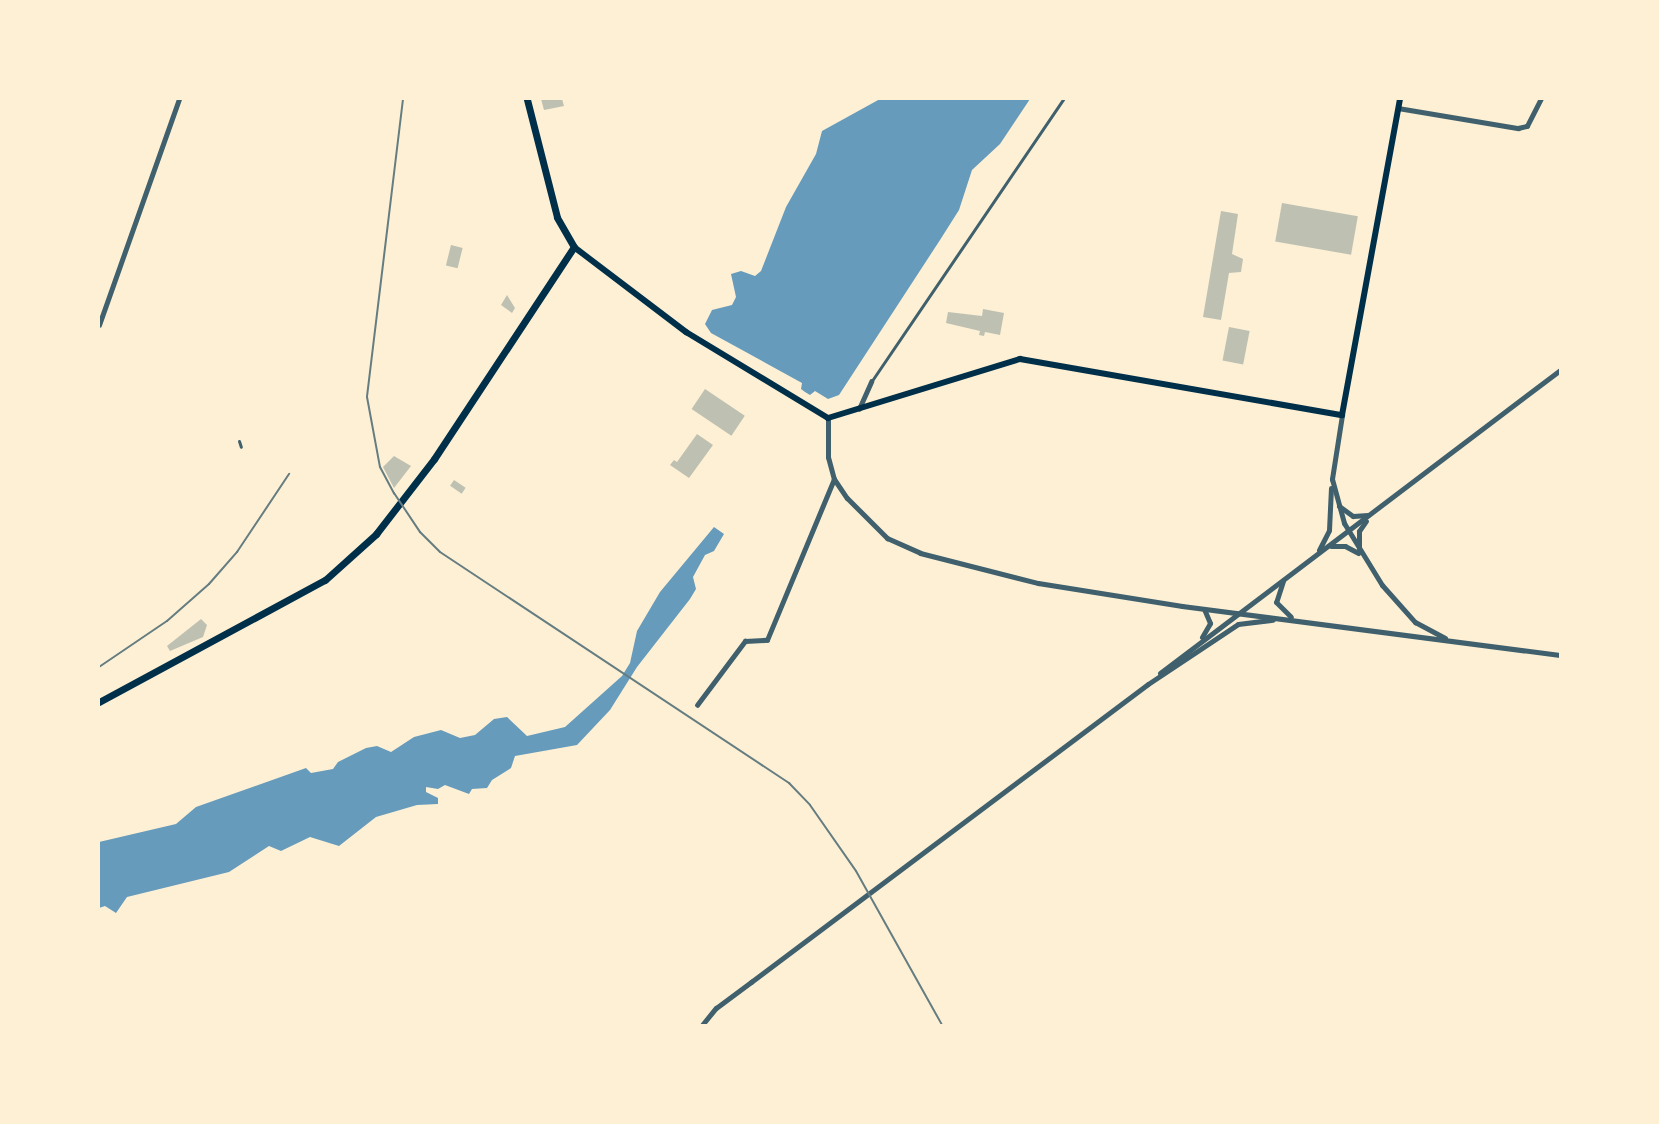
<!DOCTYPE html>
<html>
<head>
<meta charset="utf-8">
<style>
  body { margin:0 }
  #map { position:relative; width:1659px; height:1124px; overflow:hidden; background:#fdf0d5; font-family:"Noto Sans",sans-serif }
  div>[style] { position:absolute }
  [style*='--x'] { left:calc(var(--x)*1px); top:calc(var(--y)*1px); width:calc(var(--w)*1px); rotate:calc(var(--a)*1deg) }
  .water>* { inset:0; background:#669bbc }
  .building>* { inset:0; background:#bec0b2; transform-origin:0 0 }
  .pedestrian>* { height:3px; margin:-1.5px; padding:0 1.5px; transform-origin:1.5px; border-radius:1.5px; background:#3f606c }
  .minor>* { height:4.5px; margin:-2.25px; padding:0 2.25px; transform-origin:2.25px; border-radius:2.25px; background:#3f606c }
  .tertiary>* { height:5px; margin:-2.5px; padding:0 2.5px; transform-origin:2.5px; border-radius:2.5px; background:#3f606c }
  .secondary>* { height:6px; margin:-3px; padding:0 3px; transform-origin:3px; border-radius:3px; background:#003049 }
  .primary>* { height:7px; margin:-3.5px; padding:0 3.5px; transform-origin:3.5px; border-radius:3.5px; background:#003049 }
  .rail>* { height:2px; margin:-1px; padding:0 1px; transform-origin:1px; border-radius:1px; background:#657d81 }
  span { translate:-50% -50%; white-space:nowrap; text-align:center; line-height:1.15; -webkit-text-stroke:6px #fdf0d5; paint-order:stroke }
  .frame { position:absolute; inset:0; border:100px solid #fdf0d5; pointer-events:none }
</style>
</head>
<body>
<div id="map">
  <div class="water">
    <i style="clip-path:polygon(880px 99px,1030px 99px,1000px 144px,972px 170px,959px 210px,940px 240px,839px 395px,828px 399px,815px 391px,810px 395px,805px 392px,801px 389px,802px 383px,711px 333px,705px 324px,712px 310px,732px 305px,736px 297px,731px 274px,741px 271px,755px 276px,761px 271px,786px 207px,816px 154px,822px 131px)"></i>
    <i style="clip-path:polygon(714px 527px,724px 534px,714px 551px,705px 555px,693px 577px,696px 589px,690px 599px,637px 667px,610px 710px,577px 745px,515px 756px,511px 768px,492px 780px,487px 788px,472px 789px,469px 794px,445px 785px,438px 789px,426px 787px,426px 792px,438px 798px,438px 804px,417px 805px,376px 817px,339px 846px,310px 837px,281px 851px,269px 846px,229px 872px,127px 897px,116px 913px,105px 906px,99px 908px,99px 842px,176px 824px,196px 807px,306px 768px,311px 773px,333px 769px,338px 762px,366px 748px,377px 746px,391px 752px,414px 737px,441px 730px,460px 738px,475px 735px,494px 719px,507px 717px,527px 736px,565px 727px,622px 676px,630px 663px,637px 631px,660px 592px)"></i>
  </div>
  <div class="building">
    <i style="clip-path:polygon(541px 99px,562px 99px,564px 106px,544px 110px)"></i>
    <i style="left:1282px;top:203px;width:77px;height:39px;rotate:10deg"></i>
    <i style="clip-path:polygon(1221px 211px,1238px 214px,1232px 254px,1243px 259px,1241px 272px,1229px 273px,1221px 320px,1203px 317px)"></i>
    <i style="left:451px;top:245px;width:12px;height:21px;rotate:14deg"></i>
    <i style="clip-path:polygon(507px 295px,515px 308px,512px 313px,501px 305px)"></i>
    <i style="clip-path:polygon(983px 309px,1004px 313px,1000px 335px,985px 332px,984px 336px,979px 335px,980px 331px,946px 323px,948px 312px,982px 316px)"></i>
    <i style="left:1229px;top:327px;width:21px;height:34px;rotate:11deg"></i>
    <i style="left:705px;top:389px;width:48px;height:24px;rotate:34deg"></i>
    <i style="clip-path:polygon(697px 434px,713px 445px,689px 478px,670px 465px,674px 460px,677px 462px)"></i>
    <i style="clip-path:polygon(394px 456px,411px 466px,394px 488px,383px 467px)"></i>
    <i style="left:454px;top:480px;width:14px;height:7px;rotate:34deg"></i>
    <i style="clip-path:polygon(201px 619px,207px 625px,203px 637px,170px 651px,167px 646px)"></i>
  </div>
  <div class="pedestrian">
    <i style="--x:871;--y:382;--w:342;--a:-55.8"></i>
    <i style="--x:239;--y:441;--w:6;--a:72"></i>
  </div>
  <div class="minor">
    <i style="--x:1398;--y:108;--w:122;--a:9.5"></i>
    <i style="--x:1518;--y:128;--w:9;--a:-13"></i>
    <i style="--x:1527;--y:126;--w:30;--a:-63"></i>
    <i style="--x:99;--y:325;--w:240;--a:-70.5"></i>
    <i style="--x:859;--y:409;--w:30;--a:-66"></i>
    <i style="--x:697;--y:705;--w:80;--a:-53.1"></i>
    <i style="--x:745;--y:641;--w:22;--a:-3"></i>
    <i style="--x:767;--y:640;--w:174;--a:-67.4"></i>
  </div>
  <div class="tertiary">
    <i style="--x:1342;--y:415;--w:65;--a:98.9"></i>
    <i style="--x:1332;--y:479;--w:46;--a:74.7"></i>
    <i style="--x:1344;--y:523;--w:73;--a:58.5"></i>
    <i style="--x:1382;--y:585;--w:50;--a:48.3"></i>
    <i style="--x:1415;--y:622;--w:34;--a:28"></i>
    <i style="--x:828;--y:418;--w:39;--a:90"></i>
    <i style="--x:828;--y:457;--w:23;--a:75"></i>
    <i style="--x:834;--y:479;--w:23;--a:56"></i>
    <i style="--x:847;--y:498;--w:57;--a:45"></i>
    <i style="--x:887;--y:538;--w:36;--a:24"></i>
    <i style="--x:920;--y:553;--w:122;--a:14.3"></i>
    <i style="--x:1038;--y:583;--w:146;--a:9.1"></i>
    <i style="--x:1182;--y:606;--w:381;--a:7.4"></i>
    <i style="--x:1339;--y:506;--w:17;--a:36"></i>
    <i style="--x:1353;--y:516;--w:15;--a:-4"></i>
    <i style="--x:1331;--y:546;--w:14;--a:0"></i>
    <i style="--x:1345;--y:546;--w:15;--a:28"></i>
    <i style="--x:1359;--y:549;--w:18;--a:-90"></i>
    <i style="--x:1359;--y:531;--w:12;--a:-55"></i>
    <i style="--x:1319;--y:550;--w:22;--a:-63"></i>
    <i style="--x:1329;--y:530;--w:42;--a:-87.3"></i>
    <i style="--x:1283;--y:581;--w:22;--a:108"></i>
    <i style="--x:1276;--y:602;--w:21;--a:45"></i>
    <i style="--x:1202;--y:637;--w:16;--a:-60"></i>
    <i style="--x:1210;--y:623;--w:15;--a:-113"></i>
    <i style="--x:1160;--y:673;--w:502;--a:-37.14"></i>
    <i style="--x:702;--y:1025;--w:22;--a:-51"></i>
    <i style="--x:716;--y:1008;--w:44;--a:-36.6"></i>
    <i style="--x:751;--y:982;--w:496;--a:-36.9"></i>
    <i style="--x:1148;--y:684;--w:108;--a:-33.7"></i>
    <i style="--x:1238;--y:624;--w:35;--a:-7"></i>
  </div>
  <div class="secondary">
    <i style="--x:574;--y:247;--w:141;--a:37.2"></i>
    <i style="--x:686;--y:332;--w:166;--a:31.2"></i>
    <i style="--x:828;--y:418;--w:201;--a:-17.1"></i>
    <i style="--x:1020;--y:359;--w:327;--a:9.9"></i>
    <i style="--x:1342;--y:415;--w:321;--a:-79.6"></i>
  </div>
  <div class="primary">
    <i style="--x:99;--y:702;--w:257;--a:-28.4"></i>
    <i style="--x:325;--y:580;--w:69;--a:-42"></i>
    <i style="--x:376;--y:534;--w:95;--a:-52.3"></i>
    <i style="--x:434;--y:459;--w:254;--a:-56.6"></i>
    <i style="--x:574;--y:247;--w:34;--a:-120"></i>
    <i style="--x:557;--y:217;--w:122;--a:-104.3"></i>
  </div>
  <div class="rail">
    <i style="--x:403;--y:99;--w:300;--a:96.9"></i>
    <i style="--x:367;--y:397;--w:71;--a:79.5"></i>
    <i style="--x:380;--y:467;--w:30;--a:62"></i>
    <i style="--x:394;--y:493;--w:47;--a:56.3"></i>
    <i style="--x:420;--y:532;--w:28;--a:45"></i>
    <i style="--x:440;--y:552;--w:419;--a:33.5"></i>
    <i style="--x:789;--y:783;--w:30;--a:46"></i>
    <i style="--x:810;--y:805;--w:80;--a:55.1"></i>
    <i style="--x:856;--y:871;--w:176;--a:60.8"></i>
    <i style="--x:99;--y:667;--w:82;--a:-34.1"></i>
    <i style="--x:167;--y:621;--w:56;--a:-41.4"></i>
    <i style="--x:209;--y:584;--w:43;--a:-48.8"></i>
    <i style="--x:237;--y:552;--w:94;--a:-56.3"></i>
  </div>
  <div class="frame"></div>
</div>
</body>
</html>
